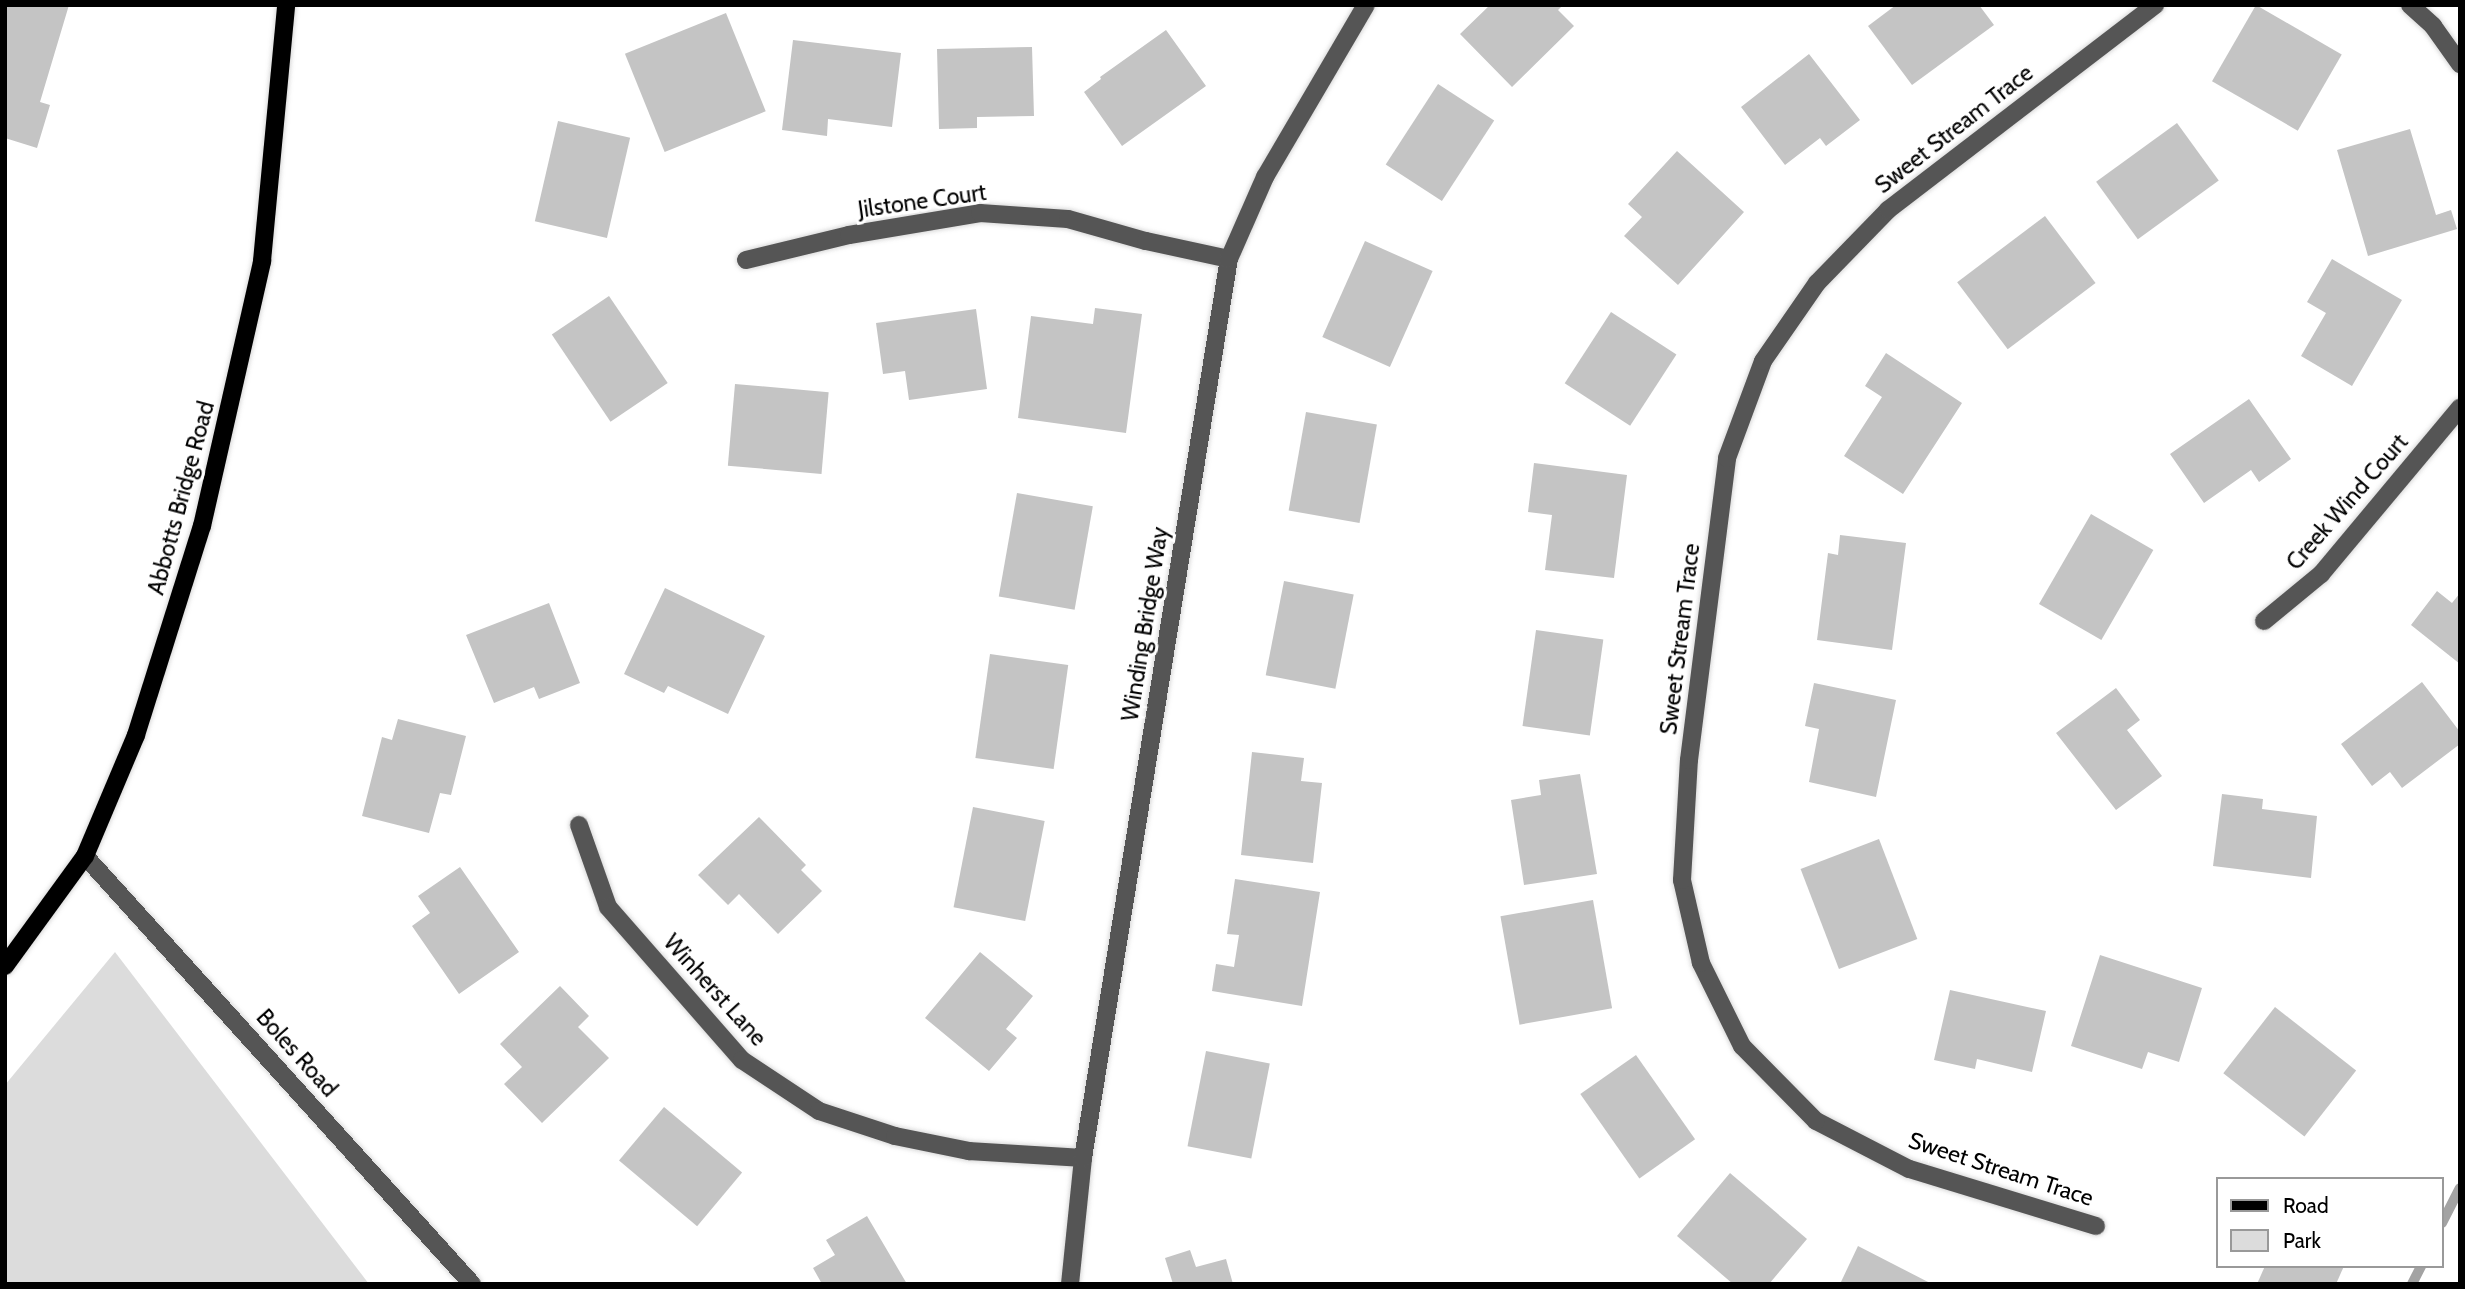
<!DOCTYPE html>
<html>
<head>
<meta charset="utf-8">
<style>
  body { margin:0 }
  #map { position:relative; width:2465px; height:1289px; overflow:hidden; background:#fff; font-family:Cabin,sans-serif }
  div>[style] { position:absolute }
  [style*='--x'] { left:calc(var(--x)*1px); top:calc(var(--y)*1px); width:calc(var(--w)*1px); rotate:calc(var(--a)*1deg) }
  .green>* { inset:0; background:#dcdcdc }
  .stream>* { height:10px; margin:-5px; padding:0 5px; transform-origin:5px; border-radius:5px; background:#a3a3a3 }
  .building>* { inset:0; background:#c4c4c4; transform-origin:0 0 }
  .roads { filter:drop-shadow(0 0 2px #dbdbdb) drop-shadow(0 0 2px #dbdbdb) }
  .minor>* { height:18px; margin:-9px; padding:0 9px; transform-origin:9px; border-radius:9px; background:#555 }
  .major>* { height:18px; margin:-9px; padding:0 9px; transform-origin:9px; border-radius:9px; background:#000 }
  span { translate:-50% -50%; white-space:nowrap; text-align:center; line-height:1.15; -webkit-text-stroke:6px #fff; paint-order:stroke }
  .street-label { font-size:23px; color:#000 }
  .frame { position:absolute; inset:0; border:7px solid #000; pointer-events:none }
  .legend { position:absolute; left:2216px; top:1177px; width:228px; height:91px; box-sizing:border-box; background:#fff; border:2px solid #999; margin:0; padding:9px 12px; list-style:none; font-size:21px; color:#000 }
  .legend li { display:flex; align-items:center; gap:14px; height:35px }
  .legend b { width:35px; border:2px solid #999 }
</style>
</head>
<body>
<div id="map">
  <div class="green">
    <i style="clip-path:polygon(115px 952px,369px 1284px,5px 1284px,5px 1085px)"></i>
  </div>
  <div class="stream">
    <i style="--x:2442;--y:1223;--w:39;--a:-63"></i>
    <i style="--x:2412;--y:1284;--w:20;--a:-63"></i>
  </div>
  <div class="building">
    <i style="clip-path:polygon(5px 5px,69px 5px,40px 102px,50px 105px,37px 148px,5px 138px)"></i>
    <i style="clip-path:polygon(1490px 5px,1563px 5px,1558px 10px,1574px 26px,1512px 87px,1460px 34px)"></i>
    <i style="clip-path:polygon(1896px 5px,1979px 5px,1994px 25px,1912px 85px,1868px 26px)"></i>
    <i style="left:2256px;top:5px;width:99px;height:88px;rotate:30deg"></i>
    <i style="left:726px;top:13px;width:106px;height:109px;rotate:68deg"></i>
    <i style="clip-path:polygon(1166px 30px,1206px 86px,1122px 146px,1084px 92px,1101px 79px,1100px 77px)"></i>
    <i style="clip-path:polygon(793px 40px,901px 53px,892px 127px,828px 119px,827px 136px,782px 130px)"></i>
    <i style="clip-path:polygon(1032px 47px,1034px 116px,977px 117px,977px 128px,939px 129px,937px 49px)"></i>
    <i style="clip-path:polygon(1809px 54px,1860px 120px,1826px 146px,1820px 138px,1785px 165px,1741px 107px)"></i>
    <i style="left:1438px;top:84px;width:67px;height:96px;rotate:33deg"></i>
    <i style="left:558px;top:121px;width:74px;height:103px;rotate:13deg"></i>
    <i style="left:2177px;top:123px;width:71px;height:100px;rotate:54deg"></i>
    <i style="clip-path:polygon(2410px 129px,2436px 215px,2451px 210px,2457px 229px,2368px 256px,2337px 150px)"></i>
    <i style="clip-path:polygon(1677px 151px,1744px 212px,1678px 285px,1624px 236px,1642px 217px,1628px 204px)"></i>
    <i style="left:2045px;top:216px;width:84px;height:110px;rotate:53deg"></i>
    <i style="left:1365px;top:241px;width:74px;height:105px;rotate:24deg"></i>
    <i style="clip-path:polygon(2332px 259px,2402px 300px,2352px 386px,2301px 356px,2326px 313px,2307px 302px)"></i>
    <i style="left:609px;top:296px;width:105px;height:69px;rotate:56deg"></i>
    <i style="clip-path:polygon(1095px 308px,1142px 314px,1126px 433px,1018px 418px,1031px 316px,1093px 324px)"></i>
    <i style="clip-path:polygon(976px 309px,987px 389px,909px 400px,905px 371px,883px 374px,876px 323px)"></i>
    <i style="left:1611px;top:312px;width:78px;height:85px;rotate:33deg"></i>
    <i style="clip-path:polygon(1886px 353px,1962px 403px,1903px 494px,1844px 456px,1882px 397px,1865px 386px)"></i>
    <i style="left:735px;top:384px;width:94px;height:82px;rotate:5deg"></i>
    <i style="clip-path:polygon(2249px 399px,2291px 459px,2259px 482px,2251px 470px,2204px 503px,2170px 454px)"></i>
    <i style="left:1306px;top:412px;width:72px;height:100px;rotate:10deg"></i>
    <i style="clip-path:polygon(1534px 463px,1627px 475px,1614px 578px,1545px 570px,1552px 515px,1528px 512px)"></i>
    <i style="left:1017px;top:493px;width:77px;height:105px;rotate:10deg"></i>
    <i style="left:2091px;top:514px;width:72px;height:104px;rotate:30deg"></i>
    <i style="clip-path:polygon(1840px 535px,1906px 543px,1892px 650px,1817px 640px,1828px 553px,1838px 555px)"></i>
    <i style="left:1284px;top:581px;width:71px;height:96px;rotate:11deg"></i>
    <i style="clip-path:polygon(665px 588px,765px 636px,728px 714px,668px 686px,664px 693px,624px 674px)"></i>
    <i style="clip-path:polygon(2437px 591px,2452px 603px,2460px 593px,2460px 664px,2411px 625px)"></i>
    <i style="clip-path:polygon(549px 603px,580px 683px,539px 699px,534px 687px,494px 703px,466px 635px)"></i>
    <i style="left:1536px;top:630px;width:68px;height:97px;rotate:8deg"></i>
    <i style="left:990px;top:654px;width:79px;height:105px;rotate:8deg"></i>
    <i style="clip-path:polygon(2422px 682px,2460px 732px,2460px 744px,2402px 788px,2390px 772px,2372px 786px,2341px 744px)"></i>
    <i style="clip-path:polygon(1814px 683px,1896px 700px,1876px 797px,1809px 782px,1819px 729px,1805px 726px)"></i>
    <i style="clip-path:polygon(2116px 688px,2140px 720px,2127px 730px,2162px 776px,2116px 810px,2056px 733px)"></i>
    <i style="clip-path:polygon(398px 719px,466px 736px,451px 795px,440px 793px,429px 833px,362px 816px,382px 737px,392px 740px)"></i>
    <i style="clip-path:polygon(1252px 752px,1304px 758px,1301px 781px,1322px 783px,1313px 863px,1241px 855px)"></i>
    <i style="clip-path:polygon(1580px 774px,1597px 874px,1524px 885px,1511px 800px,1541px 795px,1539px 780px)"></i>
    <i style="clip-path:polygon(2222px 794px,2263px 799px,2262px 809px,2317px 816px,2311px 878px,2213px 866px)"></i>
    <i style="left:973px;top:807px;width:73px;height:102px;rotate:11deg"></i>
    <i style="clip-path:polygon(759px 817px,806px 865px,801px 870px,822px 891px,778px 934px,739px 894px,728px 905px,698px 875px)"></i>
    <i style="left:1879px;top:839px;width:107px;height:84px;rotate:69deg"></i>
    <i style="clip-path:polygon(460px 867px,519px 952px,459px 994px,412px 926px,430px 913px,418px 896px)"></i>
    <i style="clip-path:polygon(1235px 879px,1320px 892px,1302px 1006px,1212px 991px,1216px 964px,1234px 967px,1239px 935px,1227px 934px)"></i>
    <i style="left:1593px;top:900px;width:110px;height:94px;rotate:80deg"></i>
    <i style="clip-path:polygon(980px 952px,1033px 996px,1006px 1029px,1017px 1038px,989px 1071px,925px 1018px)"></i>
    <i style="clip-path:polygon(2100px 955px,2202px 988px,2179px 1062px,2148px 1052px,2142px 1069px,2071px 1046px)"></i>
    <i style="clip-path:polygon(560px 986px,589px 1016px,578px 1027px,609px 1058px,542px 1123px,504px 1084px,522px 1067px,500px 1044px)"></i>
    <i style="clip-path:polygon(1950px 990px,2046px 1011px,2032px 1072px,1977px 1059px,1975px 1069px,1934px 1060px)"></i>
    <i style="left:2275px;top:1007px;width:103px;height:84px;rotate:38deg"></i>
    <i style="left:1206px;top:1051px;width:65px;height:97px;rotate:11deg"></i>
    <i style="left:1636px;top:1055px;width:103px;height:68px;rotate:55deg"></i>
    <i style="left:664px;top:1107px;width:102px;height:70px;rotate:40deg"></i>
    <i style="clip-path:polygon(1730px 1173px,1807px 1239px,1769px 1284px,1733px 1284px,1677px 1236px)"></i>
    <i style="clip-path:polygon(867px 1216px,907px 1284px,822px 1284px,813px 1268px,835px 1255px,826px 1240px)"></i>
    <i style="clip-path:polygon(1858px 1246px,1932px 1284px,1840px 1284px)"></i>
    <i style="clip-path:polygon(1190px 1250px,1196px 1267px,1226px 1259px,1233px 1284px,1173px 1284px,1165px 1258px)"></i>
    <i style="clip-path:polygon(2265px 1266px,2344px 1266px,2336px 1284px,2257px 1284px)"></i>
  </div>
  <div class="roads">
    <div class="minor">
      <i style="--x:2410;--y:5;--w:31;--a:42"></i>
      <i style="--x:2433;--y:26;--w:47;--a:54.6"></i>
      <i style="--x:746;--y:260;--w:106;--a:-13.6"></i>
      <i style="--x:849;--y:235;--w:133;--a:-9.5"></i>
      <i style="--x:980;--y:213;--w:88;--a:3.9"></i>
      <i style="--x:1068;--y:219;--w:81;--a:15.8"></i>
      <i style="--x:1146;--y:241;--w:85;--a:12.2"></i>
      <i style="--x:2264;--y:621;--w:74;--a:-39.5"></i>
      <i style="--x:2321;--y:574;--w:217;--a:-50.1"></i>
      <i style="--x:579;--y:825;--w:87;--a:70.5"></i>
      <i style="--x:608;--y:907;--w:203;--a:48.8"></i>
      <i style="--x:742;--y:1060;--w:92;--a:33.5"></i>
      <i style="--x:819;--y:1111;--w:80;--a:18.2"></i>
      <i style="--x:895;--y:1136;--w:76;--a:11.5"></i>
      <i style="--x:969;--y:1151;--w:114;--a:3.5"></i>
      <i style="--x:85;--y:856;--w:577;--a:47.88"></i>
      <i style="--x:2096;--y:1226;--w:195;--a:-163"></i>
      <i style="--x:1909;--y:1169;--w:105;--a:-152.7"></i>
      <i style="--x:1816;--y:1121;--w:105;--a:-134.6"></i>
      <i style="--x:1742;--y:1046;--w:93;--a:-116.3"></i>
      <i style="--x:1701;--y:963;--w:85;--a:-102.9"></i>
      <i style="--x:1682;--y:880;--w:120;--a:-86.7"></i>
      <i style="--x:1689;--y:760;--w:304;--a:-82.8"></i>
      <i style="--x:1727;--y:458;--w:103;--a:-69.6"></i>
      <i style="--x:1763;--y:361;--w:95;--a:-55.3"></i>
      <i style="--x:1817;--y:283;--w:102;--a:-45.8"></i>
      <i style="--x:1888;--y:210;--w:337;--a:-37.5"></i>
      <i style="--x:1070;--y:1284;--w:127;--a:-84.1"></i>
      <i style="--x:1083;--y:1158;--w:911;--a:-80.78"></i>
      <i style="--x:1229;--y:259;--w:90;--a:-66.3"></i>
      <i style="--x:1265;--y:177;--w:199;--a:-59.6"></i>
    </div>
    <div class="major">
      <i style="--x:5;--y:966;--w:136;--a:-54"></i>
      <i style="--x:85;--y:856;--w:131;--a:-67.1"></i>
      <i style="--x:136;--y:735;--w:219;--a:-72.5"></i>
      <i style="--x:202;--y:526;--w:272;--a:-77.2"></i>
      <i style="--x:262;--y:261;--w:257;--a:-84.6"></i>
    </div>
  </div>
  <div class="street-label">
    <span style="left:1954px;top:129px;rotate:-38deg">Sweet Stream Trace</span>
    <span style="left:922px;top:201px;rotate:-8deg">Jilstone Court</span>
    <span style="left:181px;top:498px;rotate:-75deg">Abbotts Bridge Road</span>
    <span style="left:2347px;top:502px;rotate:-49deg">Creek Wind Court</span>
    <span style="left:1145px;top:624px;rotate:-81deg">Winding Bridge Way</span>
    <span style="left:1680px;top:639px;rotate:-83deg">Sweet Stream Trace</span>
    <span style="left:715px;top:990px;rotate:48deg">Winherst Lane</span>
    <span style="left:297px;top:1053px;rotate:48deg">Boles Road</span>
    <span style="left:2001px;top:1169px;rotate:18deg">Sweet Stream Trace</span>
  </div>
  <div class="frame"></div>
  <ul class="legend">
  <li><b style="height:9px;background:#000"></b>Road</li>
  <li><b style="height:19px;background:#dcdcdc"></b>Park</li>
  </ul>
</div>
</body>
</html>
